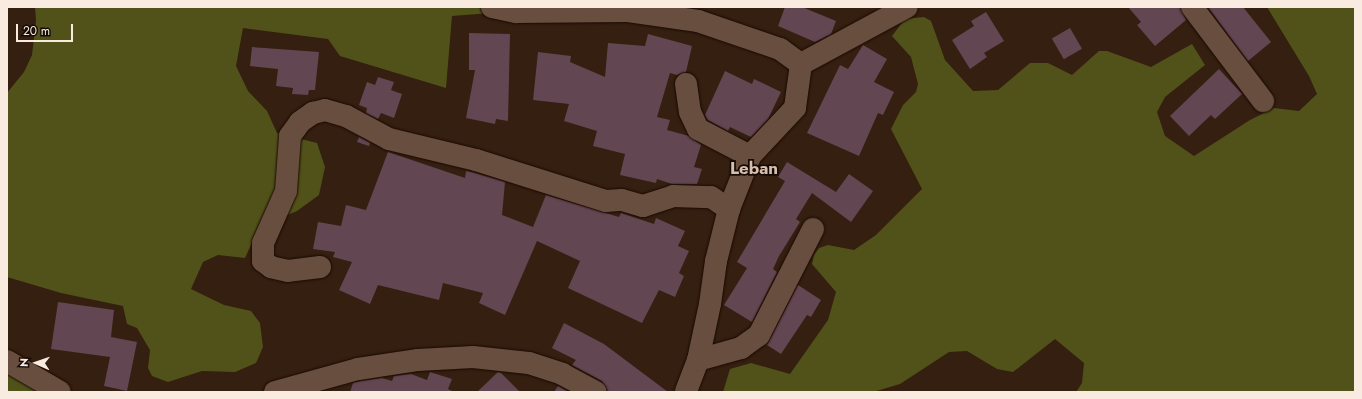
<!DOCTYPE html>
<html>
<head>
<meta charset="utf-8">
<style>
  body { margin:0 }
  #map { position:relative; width:1362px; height:399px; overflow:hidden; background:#341f10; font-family:Jost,sans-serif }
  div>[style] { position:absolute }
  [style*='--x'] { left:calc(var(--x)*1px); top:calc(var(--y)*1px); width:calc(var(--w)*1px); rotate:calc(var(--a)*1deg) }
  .forest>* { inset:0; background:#515219 }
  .building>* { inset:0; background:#624652; transform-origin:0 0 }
  .roads { filter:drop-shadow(0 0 1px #1b0800) drop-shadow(0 0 1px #1b0800) }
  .minor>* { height:22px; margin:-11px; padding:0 11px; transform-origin:11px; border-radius:11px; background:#674e3e }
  span { translate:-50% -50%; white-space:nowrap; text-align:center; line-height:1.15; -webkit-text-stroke:3.5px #150b06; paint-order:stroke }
  .quarter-label { font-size:17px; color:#dabdab; font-weight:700 }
  .frame { position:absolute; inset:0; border:8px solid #faebe1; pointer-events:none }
  .north { position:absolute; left:16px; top:343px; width:40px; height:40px; -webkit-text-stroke:3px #150b06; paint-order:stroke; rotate:272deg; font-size:11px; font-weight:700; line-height:16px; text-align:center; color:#faebe1 }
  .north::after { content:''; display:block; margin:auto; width:14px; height:18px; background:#faebe1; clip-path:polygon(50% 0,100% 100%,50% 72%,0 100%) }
  .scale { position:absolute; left:16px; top:24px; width:57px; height:18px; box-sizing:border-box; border:2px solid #faebe1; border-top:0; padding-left:5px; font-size:12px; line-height:14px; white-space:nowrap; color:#faebe1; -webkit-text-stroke:3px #150b06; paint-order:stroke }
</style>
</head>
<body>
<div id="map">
  <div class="forest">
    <i style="clip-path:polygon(35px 7px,570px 7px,452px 16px,446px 88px,340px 56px,328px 39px,243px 28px,236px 66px,248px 91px,267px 111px,277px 133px,317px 143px,325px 167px,319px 195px,297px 211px,259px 227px,245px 258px,218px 255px,203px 262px,191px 289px,224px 305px,251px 311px,260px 323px,263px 347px,256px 363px,235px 372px,202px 371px,168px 382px,152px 376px,148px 368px,150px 350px,137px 328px,127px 324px,123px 306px,61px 293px,7px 277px,7px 93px,24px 72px,32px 55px,36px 20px)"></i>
    <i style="clip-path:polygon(1267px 7px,1355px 7px,1355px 392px,1076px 392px,1082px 383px,1084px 363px,1055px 339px,1013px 372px,997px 369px,967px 351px,949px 352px,900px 384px,873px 392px,723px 392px,730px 369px,751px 363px,790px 374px,828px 320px,836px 292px,812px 264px,814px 255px,819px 248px,828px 245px,854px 250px,876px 235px,922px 189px,891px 129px,903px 105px,916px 92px,918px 84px,911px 57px,892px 36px,905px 19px,924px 17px,931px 21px,945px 60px,973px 91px,998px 90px,1030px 63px,1048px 63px,1072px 75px,1099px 51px,1107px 51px,1151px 67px,1192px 44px,1205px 65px,1165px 97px,1157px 112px,1165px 136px,1194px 156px,1250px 120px,1274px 108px,1299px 111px,1317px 94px,1309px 76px)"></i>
    <i style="clip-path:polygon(7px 370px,44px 392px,7px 392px)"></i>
  </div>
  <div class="building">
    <i style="clip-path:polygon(785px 7px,802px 7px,836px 21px,831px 34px,815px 42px,778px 26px)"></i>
    <i style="clip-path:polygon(1128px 7px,1180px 7px,1186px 20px,1155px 46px,1137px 25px,1141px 22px)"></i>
    <i style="clip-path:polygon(1208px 7px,1243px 7px,1271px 42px,1248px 61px)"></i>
    <i style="clip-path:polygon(986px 12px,1004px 41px,984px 53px,987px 57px,970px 69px,952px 40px,974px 26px,971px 21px)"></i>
    <i style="left:1070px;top:28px;width:24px;height:21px;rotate:60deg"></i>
    <i style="clip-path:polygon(469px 33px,510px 34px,508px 121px,496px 119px,495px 124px,466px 118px,475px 70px,469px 70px)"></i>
    <i style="clip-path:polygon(648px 34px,692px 46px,686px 72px,677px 75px,670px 73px,657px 117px,670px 120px,667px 130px,689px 136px,701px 145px,694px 167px,702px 169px,697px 184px,672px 184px,657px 179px,656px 183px,620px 175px,625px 154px,593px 146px,597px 131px,564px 121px,569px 104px,533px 100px,538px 52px,571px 56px,570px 62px,605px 77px,608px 43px,645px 46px)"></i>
    <i style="clip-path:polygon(863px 45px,887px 59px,874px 82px,894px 92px,883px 115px,878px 113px,859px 156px,807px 133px,840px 65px,848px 69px)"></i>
    <i style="clip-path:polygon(252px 47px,319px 52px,315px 90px,309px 90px,308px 95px,292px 94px,293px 88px,276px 86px,278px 69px,250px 66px)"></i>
    <i style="clip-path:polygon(1219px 69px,1242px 94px,1215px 119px,1211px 115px,1189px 136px,1170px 116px)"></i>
    <i style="clip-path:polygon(725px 71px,752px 84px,754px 79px,781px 92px,768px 119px,751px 137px,730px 127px,728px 131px,708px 120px,705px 115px)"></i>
    <i style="clip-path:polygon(378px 77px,394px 82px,391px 90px,402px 94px,394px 118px,381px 113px,378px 119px,366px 113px,367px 108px,359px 105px,367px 82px,375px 85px)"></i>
    <i style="clip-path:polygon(359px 137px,370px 143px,369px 146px,357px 142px)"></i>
    <i style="clip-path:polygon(388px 152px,465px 178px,466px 171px,471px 172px,505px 182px,502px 215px,533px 227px,546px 195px,619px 217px,621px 213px,654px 224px,656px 218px,685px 231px,678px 246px,689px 251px,679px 273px,684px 276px,675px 297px,659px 290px,642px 323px,568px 288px,580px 261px,537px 241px,505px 315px,479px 303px,483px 293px,443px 283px,439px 300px,378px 285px,370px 304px,339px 290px,352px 262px,333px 257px,335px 252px,313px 249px,318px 222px,341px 226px,346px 205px,366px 210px)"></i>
    <i style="clip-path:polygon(787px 162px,836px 192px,849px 174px,873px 191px,851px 222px,812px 193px,796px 219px,800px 222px,779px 256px,773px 269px,777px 272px,752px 322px,724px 305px,747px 268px,737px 262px,785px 181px,778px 177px)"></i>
    <i style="clip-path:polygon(798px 285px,821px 300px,811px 317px,807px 315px,781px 354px,767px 345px)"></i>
    <i style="clip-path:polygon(58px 302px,114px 310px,111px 337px,137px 342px,127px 391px,104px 386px,110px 357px,51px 349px)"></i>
    <i style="clip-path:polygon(564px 323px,604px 344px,668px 392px,608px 392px,602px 381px,572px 365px,576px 360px,552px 348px)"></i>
    <i style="clip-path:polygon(430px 372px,452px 379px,448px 389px,454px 392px,350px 392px,353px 383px,361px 381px,382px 378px,392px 381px,394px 376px,411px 374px,427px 380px)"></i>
    <i style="clip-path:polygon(498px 372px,501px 373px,520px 392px,477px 392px)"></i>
    <i style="clip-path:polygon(558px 386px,569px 392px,554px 392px)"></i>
  </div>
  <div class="roads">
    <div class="minor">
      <i style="--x:492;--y:7;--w:25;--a:12"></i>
      <i style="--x:516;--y:12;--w:112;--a:-0.5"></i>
      <i style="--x:628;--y:11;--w:71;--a:8.1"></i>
      <i style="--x:698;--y:21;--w:87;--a:18.9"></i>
      <i style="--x:780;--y:49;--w:26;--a:36"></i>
      <i style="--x:801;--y:64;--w:44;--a:97.8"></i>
      <i style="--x:795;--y:108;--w:66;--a:133.2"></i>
      <i style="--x:750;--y:156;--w:57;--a:111.6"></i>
      <i style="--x:729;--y:209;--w:54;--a:104"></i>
      <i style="--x:716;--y:261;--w:43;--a:97.9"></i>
      <i style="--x:710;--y:304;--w:57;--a:102.1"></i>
      <i style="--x:698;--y:360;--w:34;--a:111"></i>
      <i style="--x:1192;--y:7;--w:118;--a:52.9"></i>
      <i style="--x:801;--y:64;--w:120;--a:-28.3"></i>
      <i style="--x:686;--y:84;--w:28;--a:82"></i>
      <i style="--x:690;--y:112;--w:19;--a:65"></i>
      <i style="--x:698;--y:129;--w:59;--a:27.4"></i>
      <i style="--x:320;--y:267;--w:32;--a:173"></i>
      <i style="--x:288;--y:271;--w:17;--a:-167"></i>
      <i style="--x:271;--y:267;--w:10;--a:-143"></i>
      <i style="--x:263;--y:261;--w:18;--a:-90"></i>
      <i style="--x:263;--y:243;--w:57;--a:-66.1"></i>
      <i style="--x:286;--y:191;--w:55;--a:-85.8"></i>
      <i style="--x:290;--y:136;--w:17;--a:-54"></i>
      <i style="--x:300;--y:122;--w:16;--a:-35"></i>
      <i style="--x:313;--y:113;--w:12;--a:-14"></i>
      <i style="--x:325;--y:110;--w:22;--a:16"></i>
      <i style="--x:346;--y:116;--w:49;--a:28.1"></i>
      <i style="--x:389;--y:139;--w:89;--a:13.6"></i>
      <i style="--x:476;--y:160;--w:136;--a:17.5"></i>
      <i style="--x:606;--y:201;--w:16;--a:-4"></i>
      <i style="--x:622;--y:200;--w:22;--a:16"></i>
      <i style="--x:643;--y:206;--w:32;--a:-18"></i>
      <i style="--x:673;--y:196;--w:38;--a:2"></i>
      <i style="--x:711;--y:197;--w:22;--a:34"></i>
      <i style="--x:698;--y:360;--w:45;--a:-15.6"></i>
      <i style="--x:741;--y:348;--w:22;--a:-36"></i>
      <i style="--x:759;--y:335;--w:119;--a:-63"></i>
      <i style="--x:7;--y:361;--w:61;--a:30.3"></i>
      <i style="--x:275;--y:392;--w:86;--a:-15.5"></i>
      <i style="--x:358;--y:369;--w:61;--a:-8.5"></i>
      <i style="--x:418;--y:360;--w:55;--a:-3.1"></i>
      <i style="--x:473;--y:357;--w:56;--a:6.1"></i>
      <i style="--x:529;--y:363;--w:35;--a:18"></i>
      <i style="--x:562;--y:374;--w:38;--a:28"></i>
    </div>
  </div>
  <div class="quarter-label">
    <span style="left:754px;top:169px">Leban</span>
  </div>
  <div class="frame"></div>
  <div class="north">N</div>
  <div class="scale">20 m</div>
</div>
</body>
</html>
